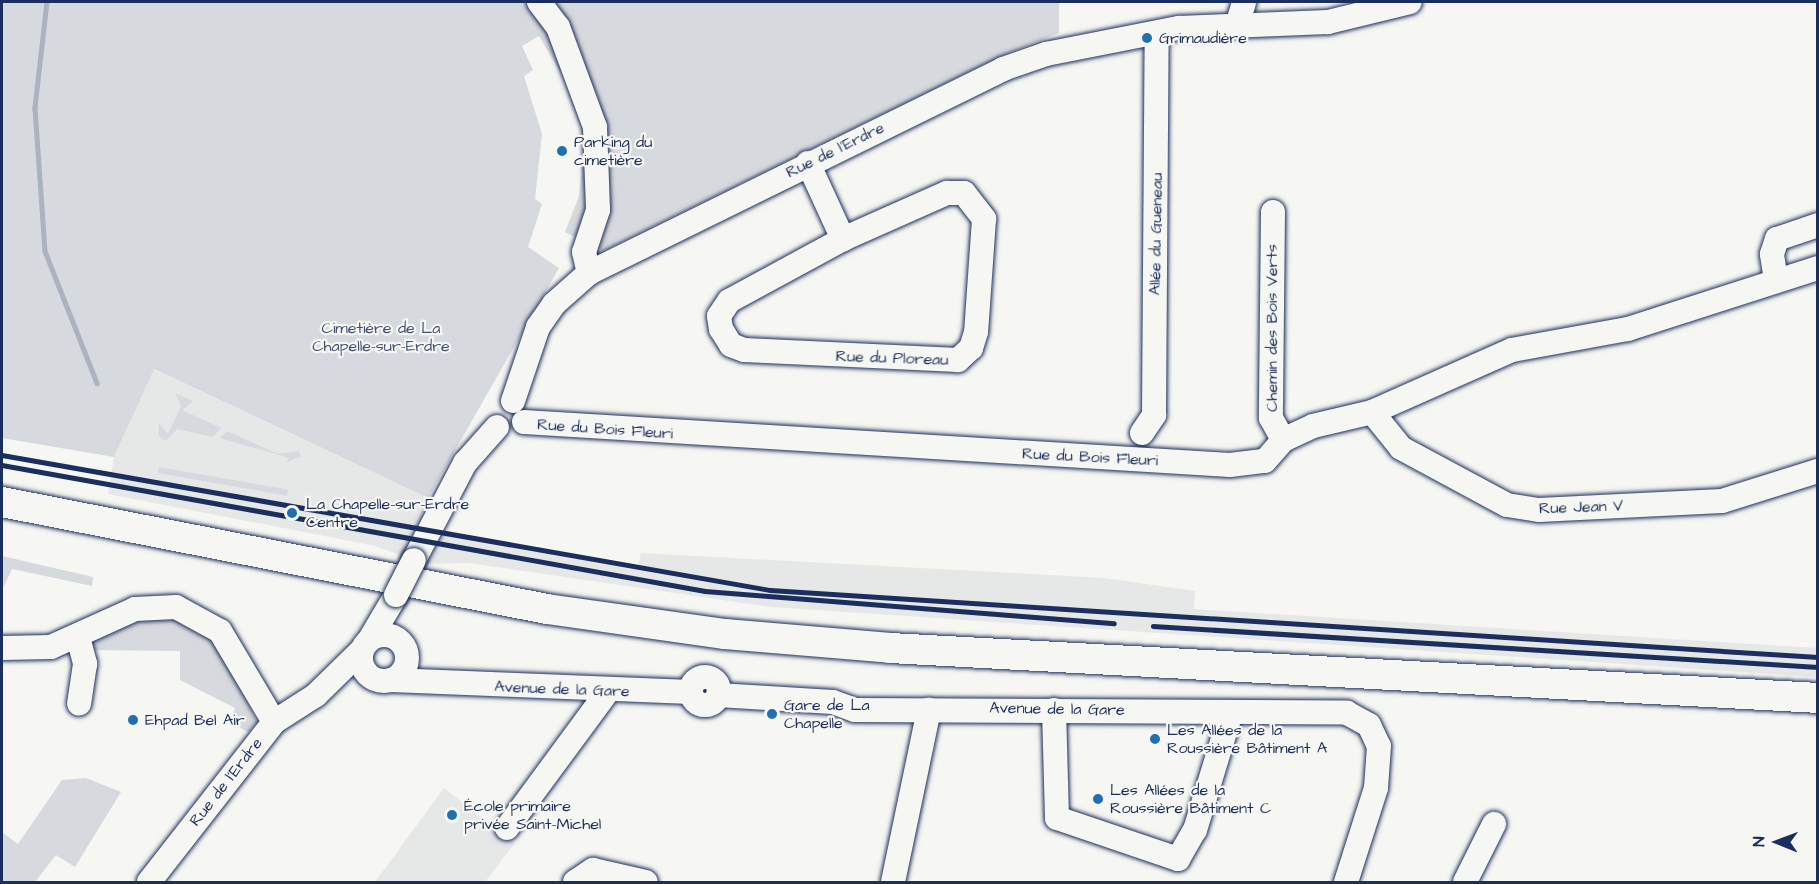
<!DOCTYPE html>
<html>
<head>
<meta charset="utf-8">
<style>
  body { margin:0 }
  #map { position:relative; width:1819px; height:884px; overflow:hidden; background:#f6f6f2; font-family:"Architects Daughter",sans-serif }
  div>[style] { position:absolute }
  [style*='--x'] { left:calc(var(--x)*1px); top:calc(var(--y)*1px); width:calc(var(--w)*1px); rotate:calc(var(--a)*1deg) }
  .built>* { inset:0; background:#e6e7e7 }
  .green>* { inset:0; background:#d6d9dd; transform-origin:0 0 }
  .stream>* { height:4.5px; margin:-2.25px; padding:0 2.25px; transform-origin:2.25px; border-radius:2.25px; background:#abb2c0 }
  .roads { filter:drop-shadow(0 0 2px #1b2f5e) drop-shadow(0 0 2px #1b2f5e) }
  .minor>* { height:24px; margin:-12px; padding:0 12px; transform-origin:12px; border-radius:12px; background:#f6f6f2 }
  .minor>.ring { margin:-12px; padding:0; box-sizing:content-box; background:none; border:24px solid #f6f6f2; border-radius:50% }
  .major>* { height:30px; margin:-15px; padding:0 15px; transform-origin:15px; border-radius:15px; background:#f6f6f2 }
  .rail>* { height:4.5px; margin:-2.25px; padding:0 2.25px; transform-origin:2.25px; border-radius:2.25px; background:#1b2f5e }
  .bridges { filter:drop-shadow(0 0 2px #1b2f5e) drop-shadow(0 0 2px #1b2f5e) }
  .minor-bridge>* { height:24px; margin:-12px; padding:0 12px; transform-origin:12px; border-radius:12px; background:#f6f6f2 }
  .dots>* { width:16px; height:16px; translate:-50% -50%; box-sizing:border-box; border:3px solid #f6f6f2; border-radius:50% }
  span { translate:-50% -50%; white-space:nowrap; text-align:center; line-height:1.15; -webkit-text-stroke:4.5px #f6f6f2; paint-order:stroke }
  .poi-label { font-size:16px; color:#1b2f5e }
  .left { translate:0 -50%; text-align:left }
  .street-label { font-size:16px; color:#1b2f5e }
  .park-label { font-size:16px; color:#405177 }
  .frame { position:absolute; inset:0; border:3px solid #1b2f5e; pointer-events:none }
  .north { position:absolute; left:1747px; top:812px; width:60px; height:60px; -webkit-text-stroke:4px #f6f6f2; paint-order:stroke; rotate:271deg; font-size:16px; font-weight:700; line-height:24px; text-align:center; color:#1b2f5e }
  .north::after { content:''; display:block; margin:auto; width:21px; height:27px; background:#1b2f5e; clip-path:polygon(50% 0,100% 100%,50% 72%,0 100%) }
</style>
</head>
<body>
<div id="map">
  <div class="built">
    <i style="clip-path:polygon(153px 369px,428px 498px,420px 522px,449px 532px,638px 565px,641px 553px,1105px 578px,1195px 591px,1194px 609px,1817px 648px,1817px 677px,771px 607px,468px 563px,427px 564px,371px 545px,108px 494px,114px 457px)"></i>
    <i style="clip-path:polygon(444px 788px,515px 843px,485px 882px,375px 882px)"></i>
  </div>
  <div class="green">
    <i style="clip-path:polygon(2px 2px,1059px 2px,1059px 33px,1001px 56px,603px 251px,565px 232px,579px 196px,583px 156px,583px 123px,572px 92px,539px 36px,522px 46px,533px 70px,524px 76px,542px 134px,535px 199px,542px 204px,528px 247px,559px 268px,428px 498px,154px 369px,114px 457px,2px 438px)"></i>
    <i style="clip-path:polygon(175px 393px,193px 401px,182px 410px,221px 428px,213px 437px,177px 429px,166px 441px,159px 436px,159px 423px,168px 434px,181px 406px)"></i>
    <i style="clip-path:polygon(227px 431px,278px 454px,299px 451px,301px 456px,286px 463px,289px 458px,220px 438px)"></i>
    <i style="left:159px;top:467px;width:131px;height:6px;rotate:10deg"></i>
    <i style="clip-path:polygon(2px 556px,93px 577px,92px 586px,12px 569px,2px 590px)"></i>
    <i style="clip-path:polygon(177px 618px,210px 635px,226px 655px,257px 723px,248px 732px,231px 723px,235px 708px,180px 680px,180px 651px,91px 650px,91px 641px,140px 619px)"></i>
    <i style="clip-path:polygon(86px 778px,121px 792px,75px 867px,56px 855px,35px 882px,2px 882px,2px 832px,18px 844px,62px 780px)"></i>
  </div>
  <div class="stream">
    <i style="--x:47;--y:2;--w:107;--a:96.5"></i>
    <i style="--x:35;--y:108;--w:143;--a:86"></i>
    <i style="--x:45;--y:251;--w:142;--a:68.5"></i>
  </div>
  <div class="roads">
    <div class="minor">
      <i style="--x:539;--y:2;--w:31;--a:53"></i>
      <i style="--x:558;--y:27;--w:107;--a:69.7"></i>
      <i style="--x:595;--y:127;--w:83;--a:87.9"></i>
      <i style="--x:598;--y:210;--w:44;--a:108.4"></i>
      <i style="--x:584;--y:252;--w:22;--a:77"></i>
      <i style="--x:1238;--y:22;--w:21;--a:-73"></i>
      <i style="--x:808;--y:163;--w:84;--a:65.3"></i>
      <i style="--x:947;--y:193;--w:17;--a:0"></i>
      <i style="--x:964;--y:193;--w:33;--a:52"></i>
      <i style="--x:984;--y:219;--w:113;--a:94"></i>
      <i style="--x:976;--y:332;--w:17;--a:107"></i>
      <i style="--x:971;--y:348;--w:18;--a:137"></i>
      <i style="--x:958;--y:360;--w:214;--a:-177.3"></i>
      <i style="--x:744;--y:350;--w:14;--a:-159"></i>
      <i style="--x:731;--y:345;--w:19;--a:-122"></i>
      <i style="--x:721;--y:329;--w:13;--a:-99"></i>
      <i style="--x:719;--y:316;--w:18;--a:-56"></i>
      <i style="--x:729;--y:301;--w:130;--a:-28.5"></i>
      <i style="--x:843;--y:239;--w:114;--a:-23.9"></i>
      <i style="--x:1273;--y:212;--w:206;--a:90.6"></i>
      <i style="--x:1271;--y:418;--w:25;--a:61"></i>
      <i style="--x:1776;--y:280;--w:26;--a:-99"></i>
      <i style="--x:1772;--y:254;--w:16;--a:-72"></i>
      <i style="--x:1777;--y:239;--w:43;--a:-18.9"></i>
      <i style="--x:513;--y:401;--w:78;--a:-71.3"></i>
      <i style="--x:538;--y:327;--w:28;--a:-55"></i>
      <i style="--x:554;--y:304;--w:47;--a:-41.5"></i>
      <i style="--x:589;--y:273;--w:462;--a:-26.2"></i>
      <i style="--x:1003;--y:69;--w:46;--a:-19.2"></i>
      <i style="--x:1046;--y:54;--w:136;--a:-11.1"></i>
      <i style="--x:1179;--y:28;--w:149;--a:-2.3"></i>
      <i style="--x:1328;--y:22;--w:84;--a:-13.7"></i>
      <i style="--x:1372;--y:412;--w:46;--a:51.1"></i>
      <i style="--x:1401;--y:448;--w:120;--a:28.3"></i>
      <i style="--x:1507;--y:505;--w:32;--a:9"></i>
      <i style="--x:1539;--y:510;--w:183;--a:-2.8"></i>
      <i style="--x:1722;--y:501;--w:101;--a:-17.4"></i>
      <i style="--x:524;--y:422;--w:707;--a:3.49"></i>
      <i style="--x:1230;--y:465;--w:35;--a:-7"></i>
      <i style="--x:1265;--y:461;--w:28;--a:-49"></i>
      <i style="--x:1283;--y:440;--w:33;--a:-25"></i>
      <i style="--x:1313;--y:426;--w:61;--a:-13.3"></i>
      <i style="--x:1372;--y:412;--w:153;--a:-23.9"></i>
      <i style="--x:1512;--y:350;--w:118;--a:-10.3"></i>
      <i style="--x:1628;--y:329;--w:200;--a:-17.8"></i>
      <i style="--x:1142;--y:433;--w:22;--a:-56"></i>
      <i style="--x:1154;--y:415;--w:382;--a:-89.6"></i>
      <i style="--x:414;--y:560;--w:110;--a:-62.3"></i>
      <i style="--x:465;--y:463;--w:48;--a:-48.4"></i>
      <i class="ring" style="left:361px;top:635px;width:22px;height:22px"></i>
      <i style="--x:78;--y:637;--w:28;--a:75"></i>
      <i style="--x:85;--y:664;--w:40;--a:98.5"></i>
      <i style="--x:370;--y:639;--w:51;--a:-59.4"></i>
      <i style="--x:2;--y:648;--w:49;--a:-1.2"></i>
      <i style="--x:51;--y:647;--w:92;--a:-24.3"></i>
      <i style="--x:135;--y:609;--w:41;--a:-2.8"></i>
      <i style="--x:176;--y:607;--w:50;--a:28.6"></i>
      <i style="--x:220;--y:631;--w:106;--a:59.3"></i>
      <i class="ring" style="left:691px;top:677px;width:4px;height:4px"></i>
      <i style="--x:391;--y:680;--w:300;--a:2.3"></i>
      <i style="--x:718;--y:695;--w:115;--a:3.5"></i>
      <i style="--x:833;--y:702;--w:23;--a:20"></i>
      <i style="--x:855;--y:710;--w:492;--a:0.3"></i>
      <i style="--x:1347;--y:713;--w:25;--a:29"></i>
      <i style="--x:1369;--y:725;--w:23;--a:65"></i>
      <i style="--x:1379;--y:746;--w:42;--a:94.1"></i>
      <i style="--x:1376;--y:788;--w:99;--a:107.7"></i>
      <i style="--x:1054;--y:710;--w:108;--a:88.4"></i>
      <i style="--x:1057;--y:818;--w:128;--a:18.7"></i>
      <i style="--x:1178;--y:859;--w:34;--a:-60"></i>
      <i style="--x:1195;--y:830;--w:123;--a:-73"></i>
      <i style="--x:507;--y:828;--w:170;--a:-53.6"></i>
      <i style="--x:149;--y:882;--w:203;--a:-52"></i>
      <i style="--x:274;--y:722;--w:50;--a:-32.7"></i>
      <i style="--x:316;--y:695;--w:63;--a:-44.4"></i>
      <i style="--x:575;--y:882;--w:22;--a:-34"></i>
      <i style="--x:593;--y:870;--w:54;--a:12.8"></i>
      <i style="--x:893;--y:882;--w:176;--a:-78.2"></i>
      <i style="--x:1465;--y:882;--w:65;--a:-63.4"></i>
    </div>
    <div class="major">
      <i style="--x:2;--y:502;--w:555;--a:11.11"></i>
      <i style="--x:547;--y:609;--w:180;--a:8"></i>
      <i style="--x:725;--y:634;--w:166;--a:4.8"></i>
      <i style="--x:890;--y:648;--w:929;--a:3.08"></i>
    </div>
  </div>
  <div class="rail">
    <i style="--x:2;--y:455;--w:780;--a:9.97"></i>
    <i style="--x:770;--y:590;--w:1050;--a:3.66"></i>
    <i style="--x:2;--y:465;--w:714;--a:10.16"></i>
    <i style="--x:705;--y:591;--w:410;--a:4.5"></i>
    <i style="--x:1153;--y:626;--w:666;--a:3.53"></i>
  </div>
  <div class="bridges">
    <div class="minor-bridge">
      <i style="--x:396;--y:595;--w:39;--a:-63"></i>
    </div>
  </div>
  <div class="dots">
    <i style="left:1147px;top:38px;background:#1f6fb2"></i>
    <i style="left:562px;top:151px;background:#1f6fb2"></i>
    <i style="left:292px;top:513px;background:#1f6fb2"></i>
    <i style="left:772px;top:714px;background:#1f6fb2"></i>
    <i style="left:133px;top:720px;background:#1f6fb2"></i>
    <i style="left:1155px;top:739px;background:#1f6fb2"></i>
    <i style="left:1098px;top:799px;background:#1f6fb2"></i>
    <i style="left:452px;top:815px;background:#1f6fb2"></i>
  </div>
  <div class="poi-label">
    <span class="left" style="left:1159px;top:38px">Grimaudière</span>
    <span class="left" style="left:574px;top:151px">Parking du<br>cimetière</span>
    <span class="left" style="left:306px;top:513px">La Chapelle-sur-Erdre<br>Centre</span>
    <span class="left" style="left:784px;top:714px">Gare de La<br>Chapelle</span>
    <span class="left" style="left:145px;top:720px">Ehpad Bel Air</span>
    <span class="left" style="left:1167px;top:739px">Les Allées de la<br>Roussière Bâtiment A</span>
    <span class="left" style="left:1110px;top:799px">Les Allées de la<br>Roussière Bâtiment C</span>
    <span class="left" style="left:464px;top:815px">École primaire<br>privée Saint-Michel</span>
  </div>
  <div class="street-label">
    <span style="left:835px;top:150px;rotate:-26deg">Rue de l'Erdre</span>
    <span style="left:1156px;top:234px;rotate:-89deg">Allée du Gueneau</span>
    <span style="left:1272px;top:328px;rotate:-90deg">Chemin des Bois Verts</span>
    <span style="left:892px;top:358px;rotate:2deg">Rue du Ploreau</span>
    <span style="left:605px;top:429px;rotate:4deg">Rue du Bois Fleuri</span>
    <span style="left:1090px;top:457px;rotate:3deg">Rue du Bois Fleuri</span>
    <span style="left:1581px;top:507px;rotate:-2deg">Rue Jean V</span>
    <span style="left:562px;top:689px;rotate:2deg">Avenue de la Gare</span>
    <span style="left:1057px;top:709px;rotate:1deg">Avenue de la Gare</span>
    <span style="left:226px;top:782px;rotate:-52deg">Rue de l'Erdre</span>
  </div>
  <div class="park-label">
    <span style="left:381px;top:337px">Cimetière de La<br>Chapelle-sur-Erdre</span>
  </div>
  <div class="frame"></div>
  <div class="north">N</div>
</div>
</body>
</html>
